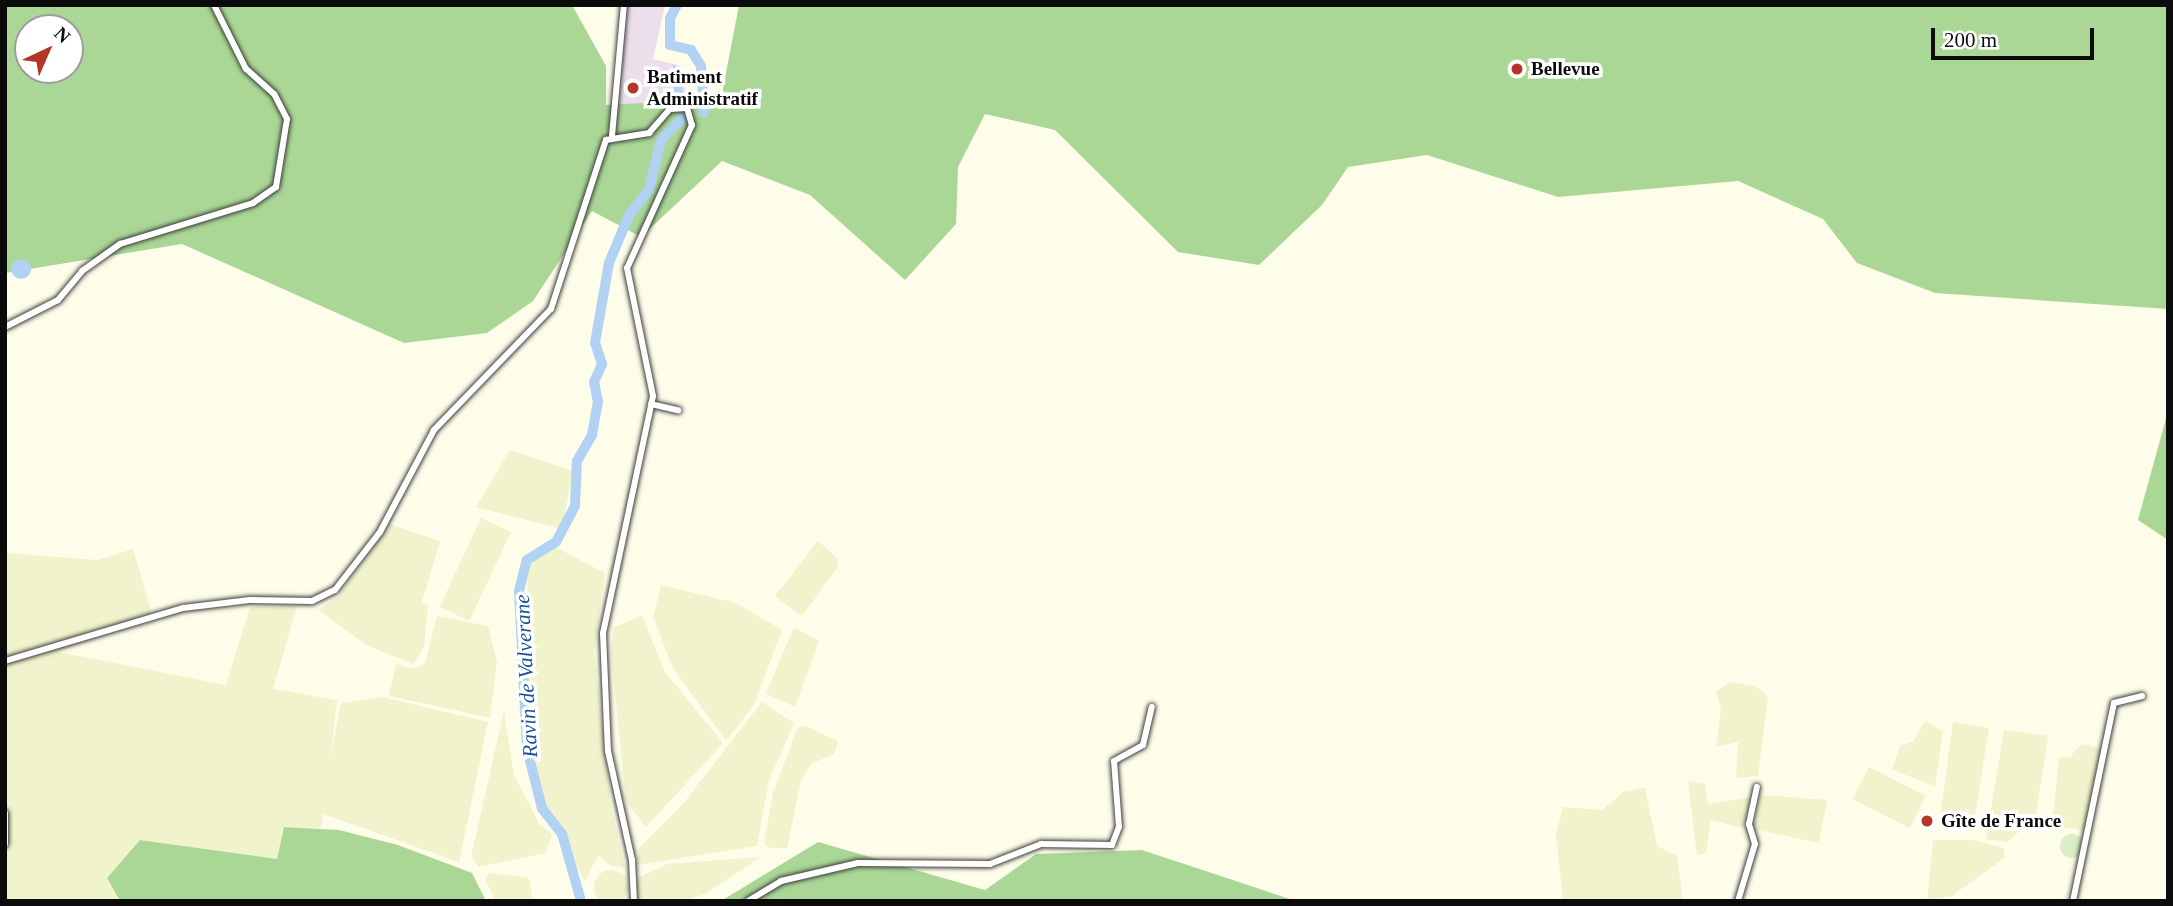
<!DOCTYPE html>
<html>
<head>
<meta charset="utf-8">
<style>
  body { margin:0 }
  #map { position:relative; width:2173px; height:906px; overflow:hidden; background:#fefdea; font-family:"Times New Roman",serif }
  div>[style] { position:absolute }
  [style*='--x'] { left:calc(var(--x)*1px); top:calc(var(--y)*1px); width:calc(var(--w)*1px); rotate:calc(var(--a)*1deg) }
  .industrial>* { inset:0; background:#eadfea }
  .farmland>* { inset:0; background:#f1f3cc; transform-origin:0 0 }
  .round { border-radius:50% }
  .forest>* { inset:0; background:#aad796 }
  .pitch>* { inset:0; background:#dbeec7 }
  .water>* { inset:0; background:#b1d2f3 }
  .river>* { height:10px; margin:-5px; padding:0 5px; transform-origin:5px; border-radius:5px; background:#b1d2f3 }
  .roads { filter:drop-shadow(0 0 2px #3e3e3e) drop-shadow(0 0 2px #3e3e3e) }
  .street>* { height:6px; margin:-3px; padding:0 3px; transform-origin:3px; border-radius:3px; background:#fff }
  .dots>* { width:19px; height:19px; translate:-50% -50%; box-sizing:border-box; border:4px solid #fff; border-radius:50% }
  span { translate:-50% -50%; white-space:nowrap; text-align:center; line-height:1.15; -webkit-text-stroke:7px #fff; paint-order:stroke }
  .poi-label { font-size:19px; color:#0b0b0b; font-weight:700 }
  .left { translate:0 -50%; text-align:left }
  .water-label { font-size:21px; color:#1a5097; font-style:italic }
  .frame { position:absolute; inset:0; border:7px solid #0b0b0b; pointer-events:none }
  .north { position:absolute; left:14px; top:14px; width:70px; height:70px; box-sizing:border-box; background:#fff; border:2px solid #9d9d9d; border-radius:50%; rotate:44deg; font-size:19px; font-weight:700; line-height:28px; text-align:center; color:#0b0b0b }
  .north::after { content:''; display:block; margin:auto; width:24px; height:32px; background:#b53529; clip-path:polygon(50% 0,100% 100%,50% 72%,0 100%) }
  .scale { position:absolute; left:1931px; top:28px; width:163px; height:32px; box-sizing:border-box; border:4px solid #0b0b0b; border-top:0; padding-left:9px; font-size:21px; line-height:24px; white-space:nowrap; color:#0b0b0b; -webkit-text-stroke:5px #fff; paint-order:stroke }
</style>
</head>
<body>
<div id="map">
  <div class="industrial">
    <i style="clip-path:polygon(626px 5px,665px 5px,653px 59px,681px 66px,687px 98px,618px 122px,618px 55px)"></i>
  </div>
  <div class="farmland">
    <i style="clip-path:polygon(510px 450px,573px 471px,562px 529px,476px 507px)"></i>
    <i style="left:481px;top:518px;width:33px;height:98px;rotate:25deg"></i>
    <i style="clip-path:polygon(390px 524px,440px 541px,422px 602px,428px 605px,424px 647px,413px 664px,368px 646px,318px 610px,337px 598px)"></i>
    <i style="clip-path:polygon(818px 541px,837px 558px,838px 567px,802px 616px,775px 596px)"></i>
    <i style="clip-path:polygon(555px 547px,605px 573px,594px 651px,611px 806px,625px 867px,611px 866px,598px 855px,585px 882px,541px 797px,523px 690px,528px 569px,541px 549px)"></i>
    <i style="clip-path:polygon(133px 549px,152px 614px,58px 652px,226px 685px,250px 607px,297px 606px,273px 689px,337px 700px,330px 761px,341px 703px,383px 697px,488px 722px,459px 862px,323px 814px,321px 828px,284px 827px,278px 859px,140px 840px,107px 878px,120px 901px,5px 901px,5px 553px,98px 560px)"></i>
    <i style="clip-path:polygon(661px 585px,736px 603px,782px 630px,754px 705px,726px 741px,673px 668px,653px 617px)"></i>
    <i style="clip-path:polygon(437px 616px,488px 626px,497px 662px,490px 718px,389px 696px,396px 664px,412px 669px,425px 664px)"></i>
    <i style="clip-path:polygon(642px 616px,665px 672px,723px 743px,646px 827px,626px 802px,611px 652px,614px 627px)"></i>
    <i style="clip-path:polygon(794px 627px,819px 641px,795px 707px,766px 694px)"></i>
    <i style="clip-path:polygon(1730px 682px,1755px 686px,1768px 696px,1758px 776px,1736px 778px,1738px 742px,1716px 747px,1721px 709px,1716px 692px)"></i>
    <i style="clip-path:polygon(762px 702px,794px 723px,769px 780px,757px 846px,637px 865px,639px 848px,682px 805px)"></i>
    <i style="clip-path:polygon(504px 711px,514px 775px,540px 825px,552px 834px,546px 853px,479px 867px,471px 857px)"></i>
    <i style="clip-path:polygon(1925px 721px,1943px 731px,1935px 786px,1892px 770px,1900px 746px,1913px 742px)"></i>
    <i style="clip-path:polygon(1953px 722px,1989px 728px,1975px 816px,1952px 829px,1939px 825px)"></i>
    <i style="clip-path:polygon(805px 726px,838px 741px,834px 754px,811px 764px,801px 780px,787px 848px,770px 848px,764px 843px,773px 793px,798px 727px)"></i>
    <i style="clip-path:polygon(2004px 730px,2048px 736px,2036px 815px,2008px 842px,1986px 839px)"></i>
    <i style="clip-path:polygon(2081px 744px,2102px 748px,2087px 831px,2052px 825px,2059px 757px,2070px 757px)"></i>
    <i style="left:1869px;top:767px;width:64px;height:36px;rotate:27deg"></i>
    <i style="clip-path:polygon(1688px 781px,1705px 784px,1708px 804px,1752px 797px,1743px 828px,1711px 820px,1706px 853px,1697px 856px)"></i>
    <i style="clip-path:polygon(1645px 788px,1657px 846px,1677px 856px,1683px 901px,1563px 901px,1556px 834px,1563px 807px,1602px 810px,1623px 792px)"></i>
    <i style="clip-path:polygon(1760px 795px,1827px 800px,1819px 843px,1753px 829px)"></i>
    <i style="clip-path:polygon(1933px 840px,1972px 840px,2003px 848px,2005px 857px,1952px 896px,1927px 900px)"></i>
    <i style="clip-path:polygon(761px 857px,705px 894px,684px 901px,637px 901px,635px 879px,667px 864px)"></i>
    <i class="round" style="left:594px;top:870px;width:34px;height:34px"></i>
    <i style="clip-path:polygon(490px 873px,529px 878px,533px 901px,495px 901px,485px 878px)"></i>
  </div>
  <div class="forest">
    <i style="clip-path:polygon(evenodd,5px 5px,572px 5px,606px 66px,606px 105px,721px 99px,739px 5px,2168px 5px,2168px 309px,1935px 293px,1857px 263px,1823px 219px,1738px 181px,1558px 197px,1427px 155px,1348px 167px,1322px 205px,1259px 265px,1178px 252px,1055px 130px,985px 114px,958px 167px,956px 224px,905px 280px,810px 195px,722px 161px,641px 237px,592px 211px,533px 301px,487px 333px,404px 343px,182px 244px,5px 273px,5px 5px,28px 28px,70px 28px,70px 70px,28px 70px,28px 28px)"></i>
    <i style="clip-path:polygon(2168px 411px,2168px 540px,2138px 520px)"></i>
    <i style="clip-path:polygon(284px 827px,339px 830px,398px 845px,472px 873px,486px 901px,120px 901px,107px 878px,140px 840px,277px 859px)"></i>
    <i style="clip-path:polygon(818px 842px,985px 890px,1036px 854px,1142px 850px,1296px 901px,721px 901px)"></i>
  </div>
  <div class="pitch">
    <i class="round" style="left:2060px;top:834px;width:24px;height:24px"></i>
  </div>
  <div class="water">
    <i style="clip-path:polygon(673px 64px,682px 72px,683px 98px,674px 95px)"></i>
    <i class="round" style="left:11px;top:259px;width:20px;height:20px"></i>
  </div>
  <div class="river">
    <i style="--x:677;--y:5;--w:15;--a:118"></i>
    <i style="--x:670;--y:18;--w:27;--a:90"></i>
    <i style="--x:670;--y:45;--w:22;--a:13"></i>
    <i style="--x:691;--y:50;--w:19;--a:58"></i>
    <i style="--x:701;--y:66;--w:47;--a:86.3"></i>
    <i style="--x:581;--y:901;--w:70;--a:-105.8"></i>
    <i style="--x:562;--y:834;--w:33;--a:-128"></i>
    <i style="--x:542;--y:808;--w:61;--a:-104.3"></i>
    <i style="--x:527;--y:749;--w:158;--a:-92.9"></i>
    <i style="--x:519;--y:591;--w:32;--a:-76"></i>
    <i style="--x:527;--y:560;--w:34;--a:-32"></i>
    <i style="--x:556;--y:542;--w:41;--a:-62.2"></i>
    <i style="--x:575;--y:506;--w:45;--a:-87.5"></i>
    <i style="--x:577;--y:461;--w:30;--a:-60"></i>
    <i style="--x:592;--y:435;--w:34;--a:-80"></i>
    <i style="--x:598;--y:402;--w:20;--a:-101"></i>
    <i style="--x:594;--y:382;--w:20;--a:-66"></i>
    <i style="--x:602;--y:364;--w:22;--a:-108"></i>
    <i style="--x:595;--y:343;--w:81;--a:-80.1"></i>
    <i style="--x:609;--y:263;--w:52;--a:-67.4"></i>
    <i style="--x:629;--y:215;--w:32;--a:-51"></i>
    <i style="--x:649;--y:190;--w:51;--a:-76.5"></i>
    <i style="--x:661;--y:140;--w:32;--a:-46"></i>
  </div>
  <div class="roads">
    <div class="street">
      <i style="--x:612;--y:136;--w:132;--a:-84.8"></i>
      <i style="--x:5;--y:327;--w:59;--a:-27"></i>
      <i style="--x:58;--y:300;--w:38;--a:-50"></i>
      <i style="--x:82;--y:271;--w:47;--a:-35.4"></i>
      <i style="--x:120;--y:244;--w:139;--a:-17.1"></i>
      <i style="--x:253;--y:203;--w:28;--a:-35"></i>
      <i style="--x:276;--y:187;--w:69;--a:-80.8"></i>
      <i style="--x:287;--y:119;--w:28;--a:-117"></i>
      <i style="--x:274;--y:94;--w:38;--a:-138"></i>
      <i style="--x:246;--y:69;--w:72;--a:-116.6"></i>
      <i style="--x:651;--y:404;--w:28;--a:13"></i>
      <i style="--x:5;--y:661;--w:186;--a:-16.6"></i>
      <i style="--x:183;--y:608;--w:67;--a:-6.8"></i>
      <i style="--x:250;--y:600;--w:62;--a:0.9"></i>
      <i style="--x:312;--y:601;--w:25;--a:-26"></i>
      <i style="--x:335;--y:590;--w:73;--a:-52.2"></i>
      <i style="--x:380;--y:532;--w:115;--a:-62.1"></i>
      <i style="--x:434;--y:430;--w:168;--a:-46"></i>
      <i style="--x:551;--y:309;--w:178;--a:-72"></i>
      <i style="--x:606;--y:140;--w:44;--a:-9.2"></i>
      <i style="--x:649;--y:133;--w:32;--a:-49"></i>
      <i style="--x:670;--y:109;--w:17;--a:-3"></i>
      <i style="--x:687;--y:108;--w:18;--a:74"></i>
      <i style="--x:692;--y:125;--w:157;--a:114.4"></i>
      <i style="--x:627;--y:268;--w:131;--a:78.5"></i>
      <i style="--x:653;--y:396;--w:242;--a:101.9"></i>
      <i style="--x:603;--y:633;--w:118;--a:87.6"></i>
      <i style="--x:608;--y:751;--w:112;--a:77.6"></i>
      <i style="--x:632;--y:860;--w:41;--a:87.2"></i>
      <i style="--x:5;--y:813;--w:31;--a:90"></i>
      <i style="--x:748;--y:901;--w:39;--a:-31"></i>
      <i style="--x:781;--y:881;--w:79;--a:-13.2"></i>
      <i style="--x:858;--y:863;--w:132;--a:0.4"></i>
      <i style="--x:990;--y:864;--w:55;--a:-21.4"></i>
      <i style="--x:1041;--y:844;--w:71;--a:0.8"></i>
      <i style="--x:1112;--y:845;--w:19;--a:-69"></i>
      <i style="--x:1119;--y:827;--w:66;--a:-94.3"></i>
      <i style="--x:1114;--y:761;--w:33;--a:-29"></i>
      <i style="--x:1143;--y:745;--w:39;--a:-77"></i>
      <i style="--x:1738;--y:901;--w:59;--a:-73.4"></i>
      <i style="--x:1755;--y:844;--w:21;--a:-107"></i>
      <i style="--x:1749;--y:824;--w:38;--a:-78"></i>
      <i style="--x:2073;--y:901;--w:202;--a:-78.3"></i>
      <i style="--x:2114;--y:703;--w:29;--a:-14"></i>
    </div>
  </div>
  <div class="dots">
    <i style="left:1517px;top:69px;background:#b53529"></i>
    <i style="left:633px;top:88px;background:#b53529"></i>
    <i style="left:1927px;top:821px;background:#b53529"></i>
  </div>
  <div class="poi-label">
    <span class="left" style="left:1531px;top:69px">Bellevue</span>
    <span class="left" style="left:647px;top:88px">Batiment<br>Administratif</span>
    <span class="left" style="left:1941px;top:821px">Gîte de France</span>
  </div>
  <div class="water-label">
    <span style="left:526px;top:676px;rotate:-93deg">Ravin de Valverane</span>
  </div>
  <div class="frame"></div>
  <div class="north">N</div>
  <div class="scale">200 m</div>
</div>
</body>
</html>
